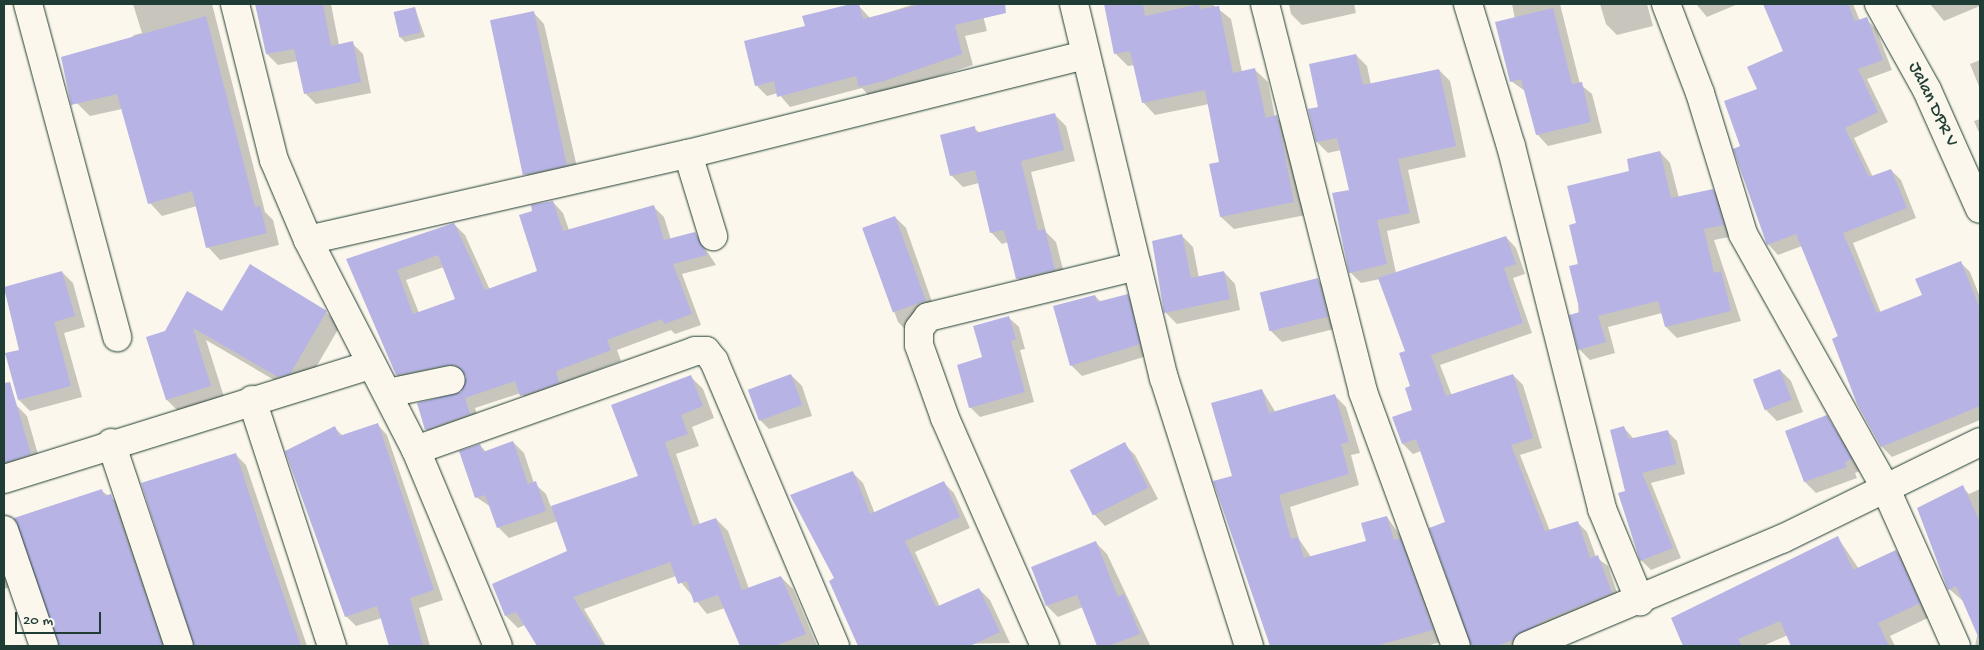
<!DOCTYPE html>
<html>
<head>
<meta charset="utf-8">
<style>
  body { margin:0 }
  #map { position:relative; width:1984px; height:650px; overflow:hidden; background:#fbf7ec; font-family:"Gochi Hand",sans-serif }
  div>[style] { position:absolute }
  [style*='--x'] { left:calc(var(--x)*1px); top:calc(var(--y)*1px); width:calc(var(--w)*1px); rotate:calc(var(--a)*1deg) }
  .shadow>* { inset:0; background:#0003 }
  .building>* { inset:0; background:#b7b4e5; transform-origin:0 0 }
  .roads { filter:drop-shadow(0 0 1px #1f3d34) drop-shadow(0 0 1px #1f3d34) }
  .street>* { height:28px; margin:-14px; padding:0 14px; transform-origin:14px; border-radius:14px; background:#fbf7ec }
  span { translate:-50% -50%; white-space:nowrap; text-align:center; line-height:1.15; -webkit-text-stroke:4.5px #fbf7ec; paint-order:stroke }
  .street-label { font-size:18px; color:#1f3d34 }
  .frame { position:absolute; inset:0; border:5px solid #1f3d34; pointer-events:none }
  .scale { position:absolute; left:15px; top:612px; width:86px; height:22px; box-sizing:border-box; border:2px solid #1f3d34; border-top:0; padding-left:6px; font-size:15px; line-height:18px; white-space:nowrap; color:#1f3d34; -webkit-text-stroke:4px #fbf7ec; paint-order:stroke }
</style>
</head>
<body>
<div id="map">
  <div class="shadow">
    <i style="clip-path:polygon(133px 4px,212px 4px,265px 212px,273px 220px,279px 245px,220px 260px,208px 247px,197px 206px,162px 216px,150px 203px,122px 109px,90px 116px,77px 103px,134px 35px,142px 33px)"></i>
    <i style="clip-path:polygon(257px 4px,331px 4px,339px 45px,352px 43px,363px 54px,371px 93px,316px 104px,305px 93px,298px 61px,278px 65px,267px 54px)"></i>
    <i style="clip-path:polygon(857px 4px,870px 18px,915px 4px,980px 4px,987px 31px,965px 36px,973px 65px,871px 98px,862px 88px,790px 107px,778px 93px,767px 96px,756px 85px,806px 27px,804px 17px)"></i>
    <i style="clip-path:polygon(1105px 4px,1212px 4px,1231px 19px,1242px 72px,1255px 70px,1268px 82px,1275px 117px,1289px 129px,1306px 215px,1234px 229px,1221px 217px,1211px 165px,1221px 163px,1209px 104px,1155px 115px,1143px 102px,1135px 65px,1128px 66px,1115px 53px)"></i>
    <i style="clip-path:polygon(1289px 4px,1354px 4px,1356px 13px,1302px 25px,1291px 14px)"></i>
    <i style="clip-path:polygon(1512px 4px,1560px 4px,1580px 84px,1592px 94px,1602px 133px,1548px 146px,1537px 134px,1525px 91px,1511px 81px,1515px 19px)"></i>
    <i style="clip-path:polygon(1600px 4px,1647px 4px,1653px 26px,1617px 35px,1606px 24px)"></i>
    <i style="clip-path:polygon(1696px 4px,1738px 4px,1707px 17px)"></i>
    <i style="clip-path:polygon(1765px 4px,1853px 4px,1860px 21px,1866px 19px,1876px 29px,1892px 70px,1867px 79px,1888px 122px,1854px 138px,1873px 177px,1891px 170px,1901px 180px,1916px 218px,1853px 243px,1881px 313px,1924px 296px,1960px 262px,1970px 272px,1980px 297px,1980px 420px,1892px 457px,1882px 447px,1802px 246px,1778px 255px,1768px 244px,1735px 149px,1742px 147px,1759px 90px,1785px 51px)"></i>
    <i style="clip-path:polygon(1930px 4px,1980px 4px,1980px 6px,1944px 21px)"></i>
    <i style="clip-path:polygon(415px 8px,425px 37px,405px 42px,399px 36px)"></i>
    <i style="clip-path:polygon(533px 12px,544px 24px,579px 176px,537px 185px,526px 174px)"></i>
    <i style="clip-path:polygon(1356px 55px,1367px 66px,1371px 85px,1439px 70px,1450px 81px,1466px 157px,1408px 170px,1420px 223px,1387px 231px,1396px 273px,1506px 237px,1516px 248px,1525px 274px,1513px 278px,1532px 333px,1440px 365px,1452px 396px,1513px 375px,1523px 385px,1542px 448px,1520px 455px,1550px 531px,1577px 522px,1587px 532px,1596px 557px,1608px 566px,1621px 604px,1528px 646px,1472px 646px,1446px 523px,1421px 451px,1413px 454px,1403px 444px,1394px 417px,1414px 411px,1406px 352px,1380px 279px,1361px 283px,1350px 272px,1351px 191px,1341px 150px,1328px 153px,1317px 142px,1319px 107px)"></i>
    <i style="clip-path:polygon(1980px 60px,1980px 89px,1970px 64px)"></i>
    <i style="clip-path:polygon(1055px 115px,1066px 126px,1075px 161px,1031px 172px,1046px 232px,1056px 242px,1066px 281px,1029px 290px,1018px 279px,1008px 242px,1002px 244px,991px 232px,979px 183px,963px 187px,952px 176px,941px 136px,974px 128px,980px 133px)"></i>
    <i style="clip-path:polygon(1980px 119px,1980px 135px,1974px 121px)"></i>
    <i style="clip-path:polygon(1660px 152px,1670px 163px,1679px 198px,1713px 190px,1723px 201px,1734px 236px,1714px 240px,1741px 321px,1677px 338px,1666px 327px,1662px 313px,1608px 327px,1615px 353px,1590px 360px,1579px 349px,1577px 224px,1631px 172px)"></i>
    <i style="clip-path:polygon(evenodd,553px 202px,563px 213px,569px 230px,654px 207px,664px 217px,671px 240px,695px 233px,716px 265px,682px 274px,701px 325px,675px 334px,671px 330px,617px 350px,621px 361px,565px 382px,569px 393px,532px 406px,521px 393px,475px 408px,480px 425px,437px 440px,426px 429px,462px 393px,468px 375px,407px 385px,397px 375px,348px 260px,454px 224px,465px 235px,490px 290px,538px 272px,534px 211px,553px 202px,444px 267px,457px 300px,419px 313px,406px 280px,444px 267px)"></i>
    <i style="clip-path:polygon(895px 217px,906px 228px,936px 313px,909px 333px,898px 322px,864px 228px)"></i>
    <i style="clip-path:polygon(1182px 236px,1193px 247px,1199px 278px,1224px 272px,1235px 284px,1240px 310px,1177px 324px,1166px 313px)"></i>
    <i style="clip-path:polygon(62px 272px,73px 283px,85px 327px,64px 333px,82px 397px,30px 411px,19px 400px,20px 350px,4px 288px)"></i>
    <i style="clip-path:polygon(1318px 280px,1329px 291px,1338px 328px,1282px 342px,1271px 331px)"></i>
    <i style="clip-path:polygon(1127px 295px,1138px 306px,1150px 355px,1082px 376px,1071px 365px,1095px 296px,1101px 302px)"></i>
    <i style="clip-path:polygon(326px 312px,340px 326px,304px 388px,293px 391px,206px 340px,225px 400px,181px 414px,167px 400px,147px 338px,223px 313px)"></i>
    <i style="clip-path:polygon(1009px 318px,1019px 327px,1025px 349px,1020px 350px,1034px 402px,980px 417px,970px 407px,984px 358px)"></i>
    <i style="clip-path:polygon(1780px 370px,1791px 381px,1803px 412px,1777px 421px,1766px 410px,1754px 380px)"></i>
    <i style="clip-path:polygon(791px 375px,802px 386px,812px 416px,769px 429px,758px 418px)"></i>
    <i style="clip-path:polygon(691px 377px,703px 389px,714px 418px,692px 427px,699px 446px,676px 454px,700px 525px,716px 519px,728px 531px,749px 589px,781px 577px,793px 589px,817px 646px,742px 646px,725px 608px,707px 614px,676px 576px,584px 609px,606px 646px,539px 646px,525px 625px,518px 628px,506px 616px,493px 584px,568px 552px,558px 521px,509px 538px,498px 527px,491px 507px,476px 497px,480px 445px,486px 452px,513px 442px,524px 453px,534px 483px,546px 494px,551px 507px,639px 476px)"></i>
    <i style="clip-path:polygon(1262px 390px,1276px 413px,1335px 396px,1346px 407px,1360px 453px,1351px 455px,1359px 485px,1290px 507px,1299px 539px,1311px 557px,1367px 542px,1387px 517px,1411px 551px,1444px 641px,1427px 646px,1271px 646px,1215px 482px,1233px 477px)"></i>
    <i style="clip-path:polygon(16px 405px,27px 416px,41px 465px,14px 474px,4px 464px,4px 408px)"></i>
    <i style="clip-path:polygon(1827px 417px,1862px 470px,1855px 473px,1857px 478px,1816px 493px,1805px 482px,1786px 431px)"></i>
    <i style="clip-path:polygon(378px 425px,387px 435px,443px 600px,419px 608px,430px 646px,390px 646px,382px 618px,356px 626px,346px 616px,335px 428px,343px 436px)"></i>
    <i style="clip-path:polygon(1623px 427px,1634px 439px,1667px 431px,1677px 441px,1685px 474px,1651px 483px,1681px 558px,1651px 570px,1641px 560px)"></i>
    <i style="clip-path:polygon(1124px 444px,1135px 455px,1158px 499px,1105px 526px,1094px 514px,1072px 471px)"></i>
    <i style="clip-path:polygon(235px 454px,246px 465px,307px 646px,194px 646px)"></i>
    <i style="clip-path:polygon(852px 472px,863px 483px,875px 514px,944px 483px,954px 493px,970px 528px,915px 552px,940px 607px,979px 589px,990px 600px,1010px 643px,860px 646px,830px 581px,836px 579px)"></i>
    <i style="clip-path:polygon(1962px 487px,1969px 494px,1980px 489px,1980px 646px,1975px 646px,1978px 632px,1963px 601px,1949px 589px)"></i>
    <i style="clip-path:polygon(102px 491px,121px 505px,169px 646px,60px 646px,16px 519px)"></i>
    <i style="clip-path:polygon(1838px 538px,1859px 569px,1896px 551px,1908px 564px,1932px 616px,1890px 636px,1895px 646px,1792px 646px,1788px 635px,1763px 646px,1685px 646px,1673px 619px)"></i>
    <i style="clip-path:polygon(1096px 543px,1107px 554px,1150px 645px,1098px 646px,1083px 607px,1058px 617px,1047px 606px)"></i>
    <i style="clip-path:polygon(4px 553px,13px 586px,4px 589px)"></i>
  </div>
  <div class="building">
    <i style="clip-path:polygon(255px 4px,323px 4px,331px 46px,353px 41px,361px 82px,304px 94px,294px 49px,266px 54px)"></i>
    <i style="clip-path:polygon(851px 4px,859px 4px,863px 19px,922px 4px,1005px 4px,1006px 13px,955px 25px,962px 54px,884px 81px,859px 87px,856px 76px,777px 97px,774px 81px,755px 86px,744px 41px,805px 26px,802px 16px)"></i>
    <i style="clip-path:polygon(1104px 4px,1143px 4px,1145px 16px,1199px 4px,1200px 9px,1219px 6px,1233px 73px,1255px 68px,1266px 118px,1277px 115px,1294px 202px,1220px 217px,1209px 164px,1219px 162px,1205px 90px,1142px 103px,1130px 51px,1114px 54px)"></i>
    <i style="clip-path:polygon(1763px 4px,1848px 4px,1855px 21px,1867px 17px,1883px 60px,1858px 69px,1878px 112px,1845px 128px,1869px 177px,1891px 169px,1907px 208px,1843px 233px,1877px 313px,1922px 295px,1915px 279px,1961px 261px,1980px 309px,1980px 406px,1881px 447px,1857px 404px,1832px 339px,1838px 336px,1796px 234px,1767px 245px,1733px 149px,1740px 146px,1724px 101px,1757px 89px,1747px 67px,1783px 51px)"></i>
    <i style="left:415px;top:7px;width:26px;height:22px;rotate:77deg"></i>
    <i style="clip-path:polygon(1553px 8px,1572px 84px,1582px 82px,1591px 122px,1536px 135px,1521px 79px,1510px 82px,1495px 22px)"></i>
    <i style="left:534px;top:11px;width:158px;height:45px;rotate:78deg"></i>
    <i style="clip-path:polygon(206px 16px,255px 207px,260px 206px,267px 233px,206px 248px,192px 191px,148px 204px,117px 94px,71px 105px,61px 57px)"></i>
    <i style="clip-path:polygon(1356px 54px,1363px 85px,1439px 69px,1456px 146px,1398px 159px,1410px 213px,1377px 220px,1387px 264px,1349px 273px,1332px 193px,1349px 190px,1337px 138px,1316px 142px,1308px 109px,1318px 107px,1309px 64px)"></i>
    <i style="clip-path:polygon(1055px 113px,1064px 150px,1021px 161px,1038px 231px,1045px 229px,1055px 270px,1016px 279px,1004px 230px,990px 233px,975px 170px,950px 176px,940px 135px,975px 126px,976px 133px)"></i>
    <i style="clip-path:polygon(1660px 151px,1671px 198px,1713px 189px,1724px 225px,1704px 229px,1714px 273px,1721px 271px,1731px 311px,1665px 327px,1658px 301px,1598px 316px,1606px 342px,1578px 350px,1569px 315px,1580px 312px,1569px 266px,1578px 264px,1569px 225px,1576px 223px,1567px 186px,1629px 171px,1627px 159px)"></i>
    <i style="clip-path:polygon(evenodd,553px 201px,563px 231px,654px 205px,664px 240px,695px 232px,707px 255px,673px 264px,692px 314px,664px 324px,662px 319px,607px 340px,611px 350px,556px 371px,559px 383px,520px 396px,515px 381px,465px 398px,470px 414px,425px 430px,417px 403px,461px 392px,466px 376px,456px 365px,448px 365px,396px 375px,346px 259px,454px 223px,485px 290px,537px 271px,519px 215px,532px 211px,531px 205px,553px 201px,438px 255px,455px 299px,413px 314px,397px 270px,438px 255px)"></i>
    <i style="left:895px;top:216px;width:90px;height:35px;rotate:70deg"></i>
    <i style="clip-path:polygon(1182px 234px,1191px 278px,1224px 271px,1230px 299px,1164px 313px,1152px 241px)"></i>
    <i style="clip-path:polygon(1506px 236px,1516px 264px,1504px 268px,1523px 323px,1431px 355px,1446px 396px,1513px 374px,1533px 438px,1511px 445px,1545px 531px,1578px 521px,1590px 558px,1598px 555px,1612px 593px,1543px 621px,1513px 640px,1496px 646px,1471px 646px,1429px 528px,1445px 522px,1416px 439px,1402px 444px,1392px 417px,1412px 410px,1405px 388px,1410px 386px,1399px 353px,1405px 351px,1378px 278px)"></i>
    <i style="clip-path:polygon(250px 264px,327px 311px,290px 374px,278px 377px,193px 328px,211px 386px,166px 400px,146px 337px,165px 331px,187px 291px,222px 311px)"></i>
    <i style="clip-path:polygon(62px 271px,75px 316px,54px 322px,71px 386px,18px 400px,5px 353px,19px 350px,4px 287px)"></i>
    <i style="left:1318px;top:278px;width:40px;height:60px;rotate:76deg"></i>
    <i style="clip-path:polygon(1128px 294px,1140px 344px,1070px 366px,1053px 306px,1095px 295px,1097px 302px)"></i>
    <i style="clip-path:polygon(1009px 316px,1016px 339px,1011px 341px,1025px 392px,969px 408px,957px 365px,982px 357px,973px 326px)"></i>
    <i style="left:1780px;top:369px;width:33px;height:29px;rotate:69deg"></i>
    <i style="left:791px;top:374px;width:33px;height:46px;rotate:70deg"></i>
    <i style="clip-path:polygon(691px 375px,703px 406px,681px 415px,688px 434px,665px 442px,693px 526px,716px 518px,742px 590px,781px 576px,806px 634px,774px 646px,740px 646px,718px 595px,694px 603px,687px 581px,678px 584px,670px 562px,573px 597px,603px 646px,537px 646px,516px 612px,505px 616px,492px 584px,567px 551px,551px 506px,638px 476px,611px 405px)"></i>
    <i style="clip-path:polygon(10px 382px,31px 454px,4px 463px,4px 383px)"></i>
    <i style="clip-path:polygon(1262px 389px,1269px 413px,1335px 394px,1349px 442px,1341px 444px,1349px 474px,1279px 495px,1291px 539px,1298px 537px,1304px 558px,1366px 541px,1361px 523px,1387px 516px,1394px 540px,1400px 538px,1433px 630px,1375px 646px,1270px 646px,1213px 481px,1232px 476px,1211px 403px)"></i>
    <i style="clip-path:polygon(1827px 415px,1852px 459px,1845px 462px,1847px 467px,1804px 482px,1785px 431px)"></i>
    <i style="clip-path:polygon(378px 423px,434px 590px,410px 598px,423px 646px,389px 646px,377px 606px,345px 617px,285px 451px,335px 426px,339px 436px)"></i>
    <i style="clip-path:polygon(1624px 426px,1629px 439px,1668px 430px,1676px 464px,1642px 473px,1673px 548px,1640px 561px,1618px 493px,1625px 491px,1610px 430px)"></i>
    <i style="clip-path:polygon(513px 441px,528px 484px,536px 481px,546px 511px,497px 528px,485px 495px,475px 498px,459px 451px,480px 444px,483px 452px)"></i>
    <i style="left:1125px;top:442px;width:51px;height:62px;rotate:63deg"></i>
    <i style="clip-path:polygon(236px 453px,263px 536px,301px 646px,194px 646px,141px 483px)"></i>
    <i style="clip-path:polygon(853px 471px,870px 514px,944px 481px,960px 517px,905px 541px,936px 607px,979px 588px,1000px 632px,970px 646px,858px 646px,829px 581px,834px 578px,790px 495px)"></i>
    <i style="clip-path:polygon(1963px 485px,1980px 522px,1980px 641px,1956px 586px,1948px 590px,1917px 508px)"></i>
    <i style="clip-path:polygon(102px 489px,104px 496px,111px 494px,163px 646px,59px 646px,14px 518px)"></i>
    <i style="clip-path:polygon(1838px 536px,1853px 570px,1896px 550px,1920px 603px,1878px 623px,1889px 646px,1791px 646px,1780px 621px,1738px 639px,1742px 646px,1683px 646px,1671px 618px)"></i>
    <i style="clip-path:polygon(1096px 541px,1118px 597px,1124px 594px,1140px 634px,1108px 646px,1097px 646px,1077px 595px,1046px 606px,1031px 567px)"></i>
  </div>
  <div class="roads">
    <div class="street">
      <i style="--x:28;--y:4;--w:345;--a:75"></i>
      <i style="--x:235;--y:4;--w:161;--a:76"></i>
      <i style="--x:274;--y:160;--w:87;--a:67"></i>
      <i style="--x:308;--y:240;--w:236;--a:62.8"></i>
      <i style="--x:416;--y:450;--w:212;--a:67.3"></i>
      <i style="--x:1074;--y:4;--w:385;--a:76.5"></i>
      <i style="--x:1164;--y:378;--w:281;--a:72.4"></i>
      <i style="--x:1265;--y:4;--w:400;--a:75.8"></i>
      <i style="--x:1363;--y:392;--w:270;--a:69.9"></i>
      <i style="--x:1468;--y:4;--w:148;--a:73.2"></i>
      <i style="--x:1511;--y:146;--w:374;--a:75.9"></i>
      <i style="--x:1602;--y:509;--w:100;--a:67.6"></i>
      <i style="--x:1666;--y:4;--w:95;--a:69.1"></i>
      <i style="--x:1700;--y:93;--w:147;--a:73"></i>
      <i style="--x:1743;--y:234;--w:288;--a:60.7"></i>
      <i style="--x:1884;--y:485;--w:176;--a:65.9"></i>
      <i style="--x:1879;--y:4;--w:98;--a:60.8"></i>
      <i style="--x:1927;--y:90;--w:130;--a:66"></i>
      <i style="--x:688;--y:154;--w:86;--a:73"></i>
      <i style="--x:308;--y:240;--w:390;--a:-12.8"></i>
      <i style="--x:688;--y:154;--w:409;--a:-14"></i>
      <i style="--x:388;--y:393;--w:64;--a:-11.7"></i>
      <i style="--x:252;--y:400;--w:259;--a:72"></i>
      <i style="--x:111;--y:443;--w:214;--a:71.5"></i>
      <i style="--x:416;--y:450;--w:296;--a:-19.5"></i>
      <i style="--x:695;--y:351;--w:11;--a:0"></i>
      <i style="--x:706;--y:351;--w:13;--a:51"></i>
      <i style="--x:714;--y:361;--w:310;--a:67"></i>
      <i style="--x:4;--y:479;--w:384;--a:-17.3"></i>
      <i style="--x:4;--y:530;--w:123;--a:71"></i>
      <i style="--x:1045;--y:646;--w:249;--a:-113.7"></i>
      <i style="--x:945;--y:418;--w:77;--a:-109.6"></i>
      <i style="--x:919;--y:345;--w:16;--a:-90"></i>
      <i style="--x:919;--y:329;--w:15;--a:-53"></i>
      <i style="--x:928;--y:317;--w:215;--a:-13.7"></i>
      <i style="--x:1527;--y:646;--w:277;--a:-22.8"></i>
      <i style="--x:1782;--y:539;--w:220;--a:-26.1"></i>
    </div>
  </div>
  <div class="street-label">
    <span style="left:1932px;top:105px;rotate:64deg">Jalan DPR V</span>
  </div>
  <div class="frame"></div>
  <div class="scale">20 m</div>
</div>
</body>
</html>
